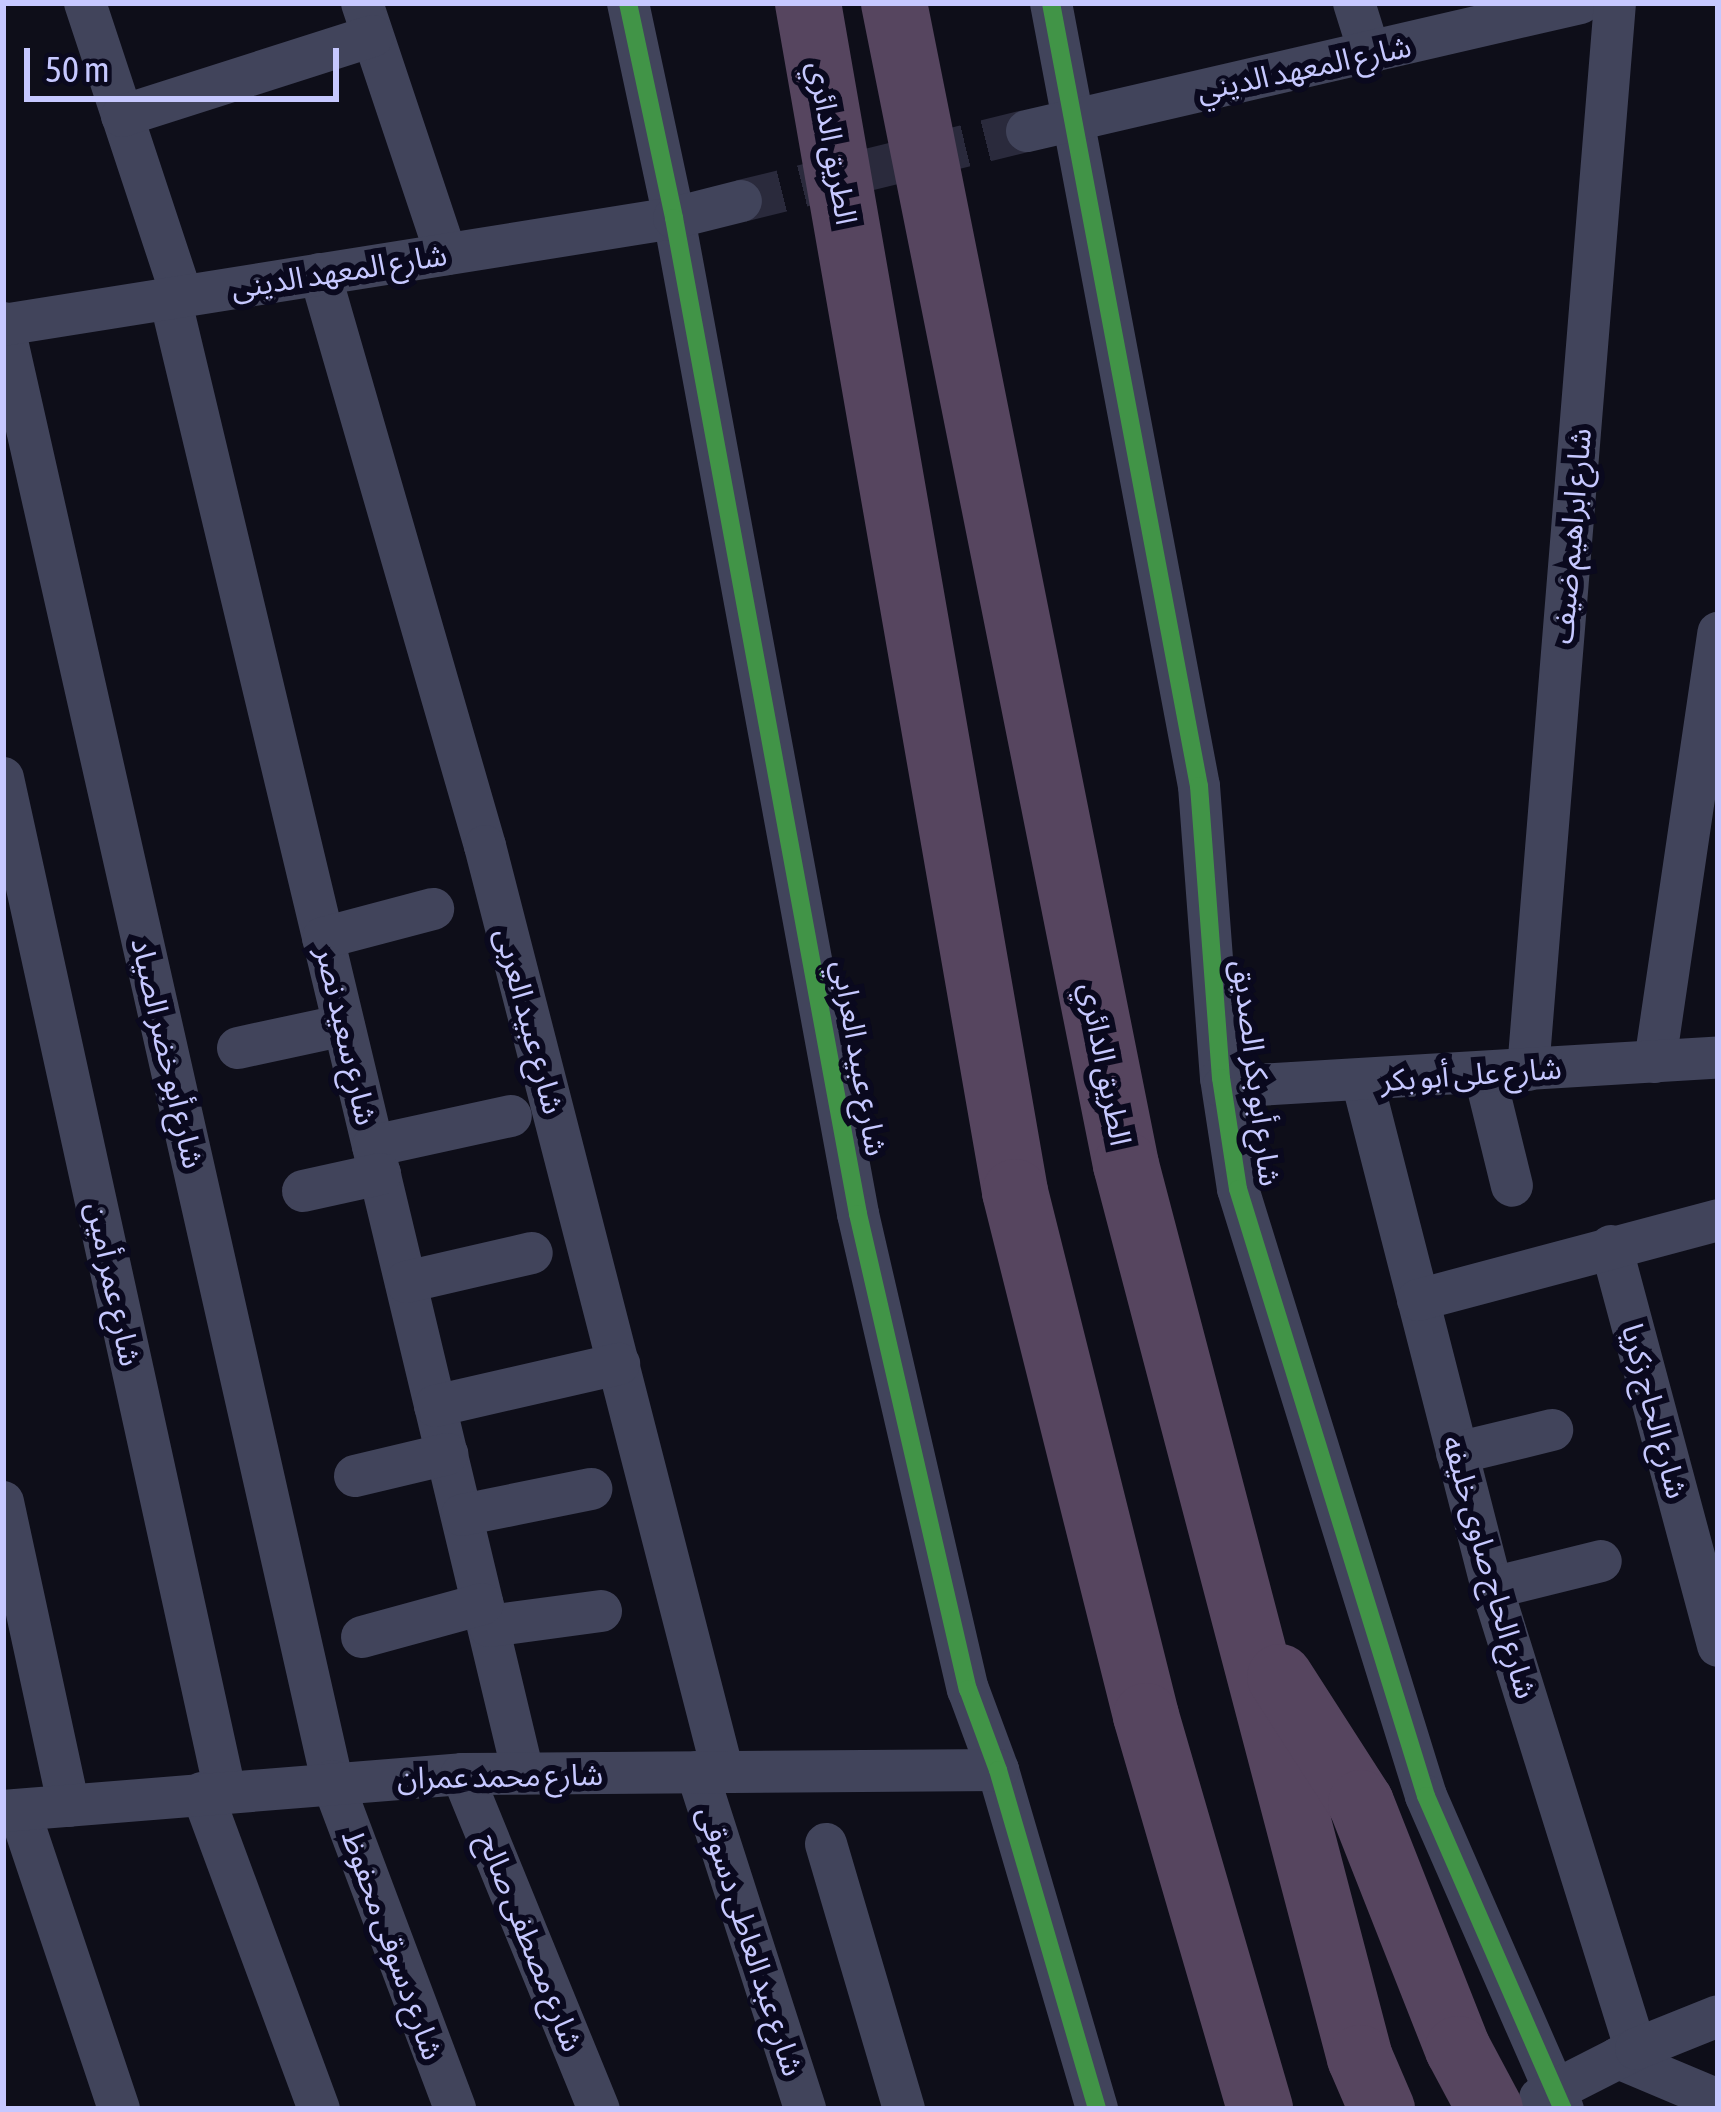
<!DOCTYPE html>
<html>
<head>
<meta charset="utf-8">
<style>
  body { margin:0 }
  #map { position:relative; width:1721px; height:2112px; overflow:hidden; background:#0e0e19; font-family:"Asap Condensed","Noto Sans Arabic",sans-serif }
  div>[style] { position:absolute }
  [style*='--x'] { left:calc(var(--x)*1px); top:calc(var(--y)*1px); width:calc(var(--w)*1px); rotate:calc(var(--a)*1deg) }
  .street-tunnel>* { height:42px; margin-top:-21px; transform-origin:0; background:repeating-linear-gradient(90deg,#2a2a3c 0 42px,transparent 0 63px) }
  .street>* { height:42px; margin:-21px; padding:0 21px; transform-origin:21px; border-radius:21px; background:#41445b }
  .highway>* { height:66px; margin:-33px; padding:0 33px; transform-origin:33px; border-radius:33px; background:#56455f }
  .cycleway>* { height:18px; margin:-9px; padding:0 9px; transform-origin:9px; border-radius:9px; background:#419447 }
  span { translate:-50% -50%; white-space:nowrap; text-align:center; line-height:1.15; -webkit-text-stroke:12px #0a091e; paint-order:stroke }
  .street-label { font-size:30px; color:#c6c8ff }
  .frame { position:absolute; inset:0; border:6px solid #c6c8ff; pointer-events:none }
  .scale { position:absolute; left:24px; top:48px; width:315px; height:54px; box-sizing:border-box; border:6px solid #c6c8ff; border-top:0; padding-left:15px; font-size:36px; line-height:42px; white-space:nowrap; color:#c6c8ff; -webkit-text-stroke:9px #0a091e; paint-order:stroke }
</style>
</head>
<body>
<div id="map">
  <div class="street-tunnel">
    <i style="--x:741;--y:201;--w:294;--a:-13.8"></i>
  </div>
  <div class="street">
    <i style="--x:85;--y:3;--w:309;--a:71.7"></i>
    <i style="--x:362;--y:3;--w:265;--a:71.5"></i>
    <i style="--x:628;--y:3;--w:220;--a:77.9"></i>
    <i style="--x:674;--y:218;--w:1013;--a:79.53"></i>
    <i style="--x:858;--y:1214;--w:488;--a:77"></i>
    <i style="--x:968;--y:1689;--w:86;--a:69.7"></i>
    <i style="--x:998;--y:1770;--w:353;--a:73.7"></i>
    <i style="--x:1051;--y:3;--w:797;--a:79.3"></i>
    <i style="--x:1199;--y:786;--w:293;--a:85.7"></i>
    <i style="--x:1221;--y:1078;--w:112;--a:81.3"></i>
    <i style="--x:1238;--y:1189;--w:635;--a:72.79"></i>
    <i style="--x:1426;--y:1796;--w:342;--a:66.4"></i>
    <i style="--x:1354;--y:3;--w:53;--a:72.6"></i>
    <i style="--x:122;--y:116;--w:263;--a:-17.7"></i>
    <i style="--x:1027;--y:131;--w:568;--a:-13.03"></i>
    <i style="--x:320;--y:274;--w:595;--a:73.91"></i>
    <i style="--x:485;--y:846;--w:956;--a:75.59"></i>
    <i style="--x:170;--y:298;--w:1517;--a:76.54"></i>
    <i style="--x:3;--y:323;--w:1495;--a:77.28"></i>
    <i style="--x:332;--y:1781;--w:350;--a:69.4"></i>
    <i style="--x:3;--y:325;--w:679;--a:-9.06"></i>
    <i style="--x:674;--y:218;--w:69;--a:-14.2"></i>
    <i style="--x:3;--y:778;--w:1037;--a:77.64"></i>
    <i style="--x:323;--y:938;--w:114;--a:-14.8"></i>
    <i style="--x:238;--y:1048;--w:108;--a:-12.2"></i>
    <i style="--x:1655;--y:1062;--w:434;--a:-81.6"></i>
    <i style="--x:1528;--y:1070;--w:1071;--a:-85.34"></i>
    <i style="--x:1484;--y:1072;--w:117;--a:76.2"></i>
    <i style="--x:1362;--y:1080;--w:524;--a:75.65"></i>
    <i style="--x:1492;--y:1588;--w:483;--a:72.7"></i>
    <i style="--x:1223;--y:1087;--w:496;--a:-3.4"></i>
    <i style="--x:373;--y:1146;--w:141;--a:-12.3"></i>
    <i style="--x:303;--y:1191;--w:79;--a:-12.4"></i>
    <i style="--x:1611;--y:1246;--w:414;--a:75"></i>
    <i style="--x:406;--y:1282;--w:129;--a:-13"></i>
    <i style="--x:1418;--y:1300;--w:310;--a:-14.9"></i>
    <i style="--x:435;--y:1406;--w:189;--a:-12.9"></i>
    <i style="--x:1457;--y:1453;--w:98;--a:-13.6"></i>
    <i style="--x:355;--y:1476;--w:95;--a:-13.4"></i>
    <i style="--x:3;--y:1502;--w:311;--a:77.8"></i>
    <i style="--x:462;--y:1515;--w:132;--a:-11.4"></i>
    <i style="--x:1492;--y:1588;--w:112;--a:-13.9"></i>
    <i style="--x:489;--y:1626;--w:113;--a:-7.6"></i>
    <i style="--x:362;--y:1637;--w:125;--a:-15.3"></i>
    <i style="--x:697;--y:1772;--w:354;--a:72.2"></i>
    <i style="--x:462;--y:1774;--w:362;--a:67.8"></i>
    <i style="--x:202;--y:1793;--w:337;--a:69.7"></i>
    <i style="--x:19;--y:1810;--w:315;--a:71.5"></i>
    <i style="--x:3;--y:1811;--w:460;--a:-4.6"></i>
    <i style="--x:462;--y:1774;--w:536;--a:-0.43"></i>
    <i style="--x:826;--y:1844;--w:276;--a:73.6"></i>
    <i style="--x:1618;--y:2058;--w:108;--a:22.8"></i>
    <i style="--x:1540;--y:2098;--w:108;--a:-27"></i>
    <i style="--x:1636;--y:2049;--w:88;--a:-21.9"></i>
  </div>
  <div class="highway">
    <i style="--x:808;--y:3;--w:1207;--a:80.12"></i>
    <i style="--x:1015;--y:1192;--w:540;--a:75.96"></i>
    <i style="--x:1146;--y:1716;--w:409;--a:73.8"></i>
    <i style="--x:894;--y:3;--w:1185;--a:78.71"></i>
    <i style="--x:1126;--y:1165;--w:923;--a:75.32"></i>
    <i style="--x:1360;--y:2058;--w:56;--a:66.7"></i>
    <i style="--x:1280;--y:1677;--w:150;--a:57.3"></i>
    <i style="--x:1361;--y:1803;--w:264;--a:68.5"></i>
    <i style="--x:1458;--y:2049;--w:68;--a:61.9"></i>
  </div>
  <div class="cycleway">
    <i style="--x:628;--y:3;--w:220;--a:77.9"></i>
    <i style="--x:674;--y:218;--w:1013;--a:79.53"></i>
    <i style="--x:858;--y:1214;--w:488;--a:77"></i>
    <i style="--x:968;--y:1689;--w:86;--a:69.7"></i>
    <i style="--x:998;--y:1770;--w:353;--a:73.7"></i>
    <i style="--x:1051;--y:3;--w:797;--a:79.3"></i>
    <i style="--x:1199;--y:786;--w:293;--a:85.7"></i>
    <i style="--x:1221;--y:1078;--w:112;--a:81.3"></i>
    <i style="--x:1238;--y:1189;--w:635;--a:72.79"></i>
    <i style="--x:1426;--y:1796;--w:342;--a:66.4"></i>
  </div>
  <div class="street-label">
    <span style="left:1304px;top:68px;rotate:-12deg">شارع المعهد الديني</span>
    <span style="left:833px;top:143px;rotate:80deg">الطريق الدائري</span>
    <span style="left:339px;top:271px;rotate:-9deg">شارع المعهد الدينى</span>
    <span style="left:1571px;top:536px;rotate:-85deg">شارع ابراهيم ضيف</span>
    <span style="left:530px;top:1021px;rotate:75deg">شارع عبيد العربى</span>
    <span style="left:347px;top:1036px;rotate:77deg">شارع سعيد نصر</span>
    <span style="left:168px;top:1053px;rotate:77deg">شارع أبو خضر الصياد</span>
    <span style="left:860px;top:1058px;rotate:80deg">شارع عبيد العرابي</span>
    <span style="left:1106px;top:1064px;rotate:79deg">الطريق الدائري</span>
    <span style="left:1257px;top:1073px;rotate:83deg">شارع أبو بكر الصديق</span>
    <span style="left:1471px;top:1074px;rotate:-4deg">شارع على أبو بكر</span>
    <span style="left:114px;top:1284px;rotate:78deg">شارع عمر أمين</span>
    <span style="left:1655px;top:1411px;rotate:75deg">شارع الحاج زكريا</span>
    <span style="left:1490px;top:1567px;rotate:74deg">شارع الحاج صاوى خليفه</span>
    <span style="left:500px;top:1776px;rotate:-1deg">شارع محمد عمران</span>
    <span style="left:751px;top:1941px;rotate:72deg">شارع عبد العاطى دسوقى</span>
    <span style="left:531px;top:1942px;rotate:68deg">شارع مصطفى صالح</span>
    <span style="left:393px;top:1945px;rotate:70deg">شارع دسوقى محفوظ</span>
  </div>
  <div class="frame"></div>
  <div class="scale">50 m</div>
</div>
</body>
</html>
